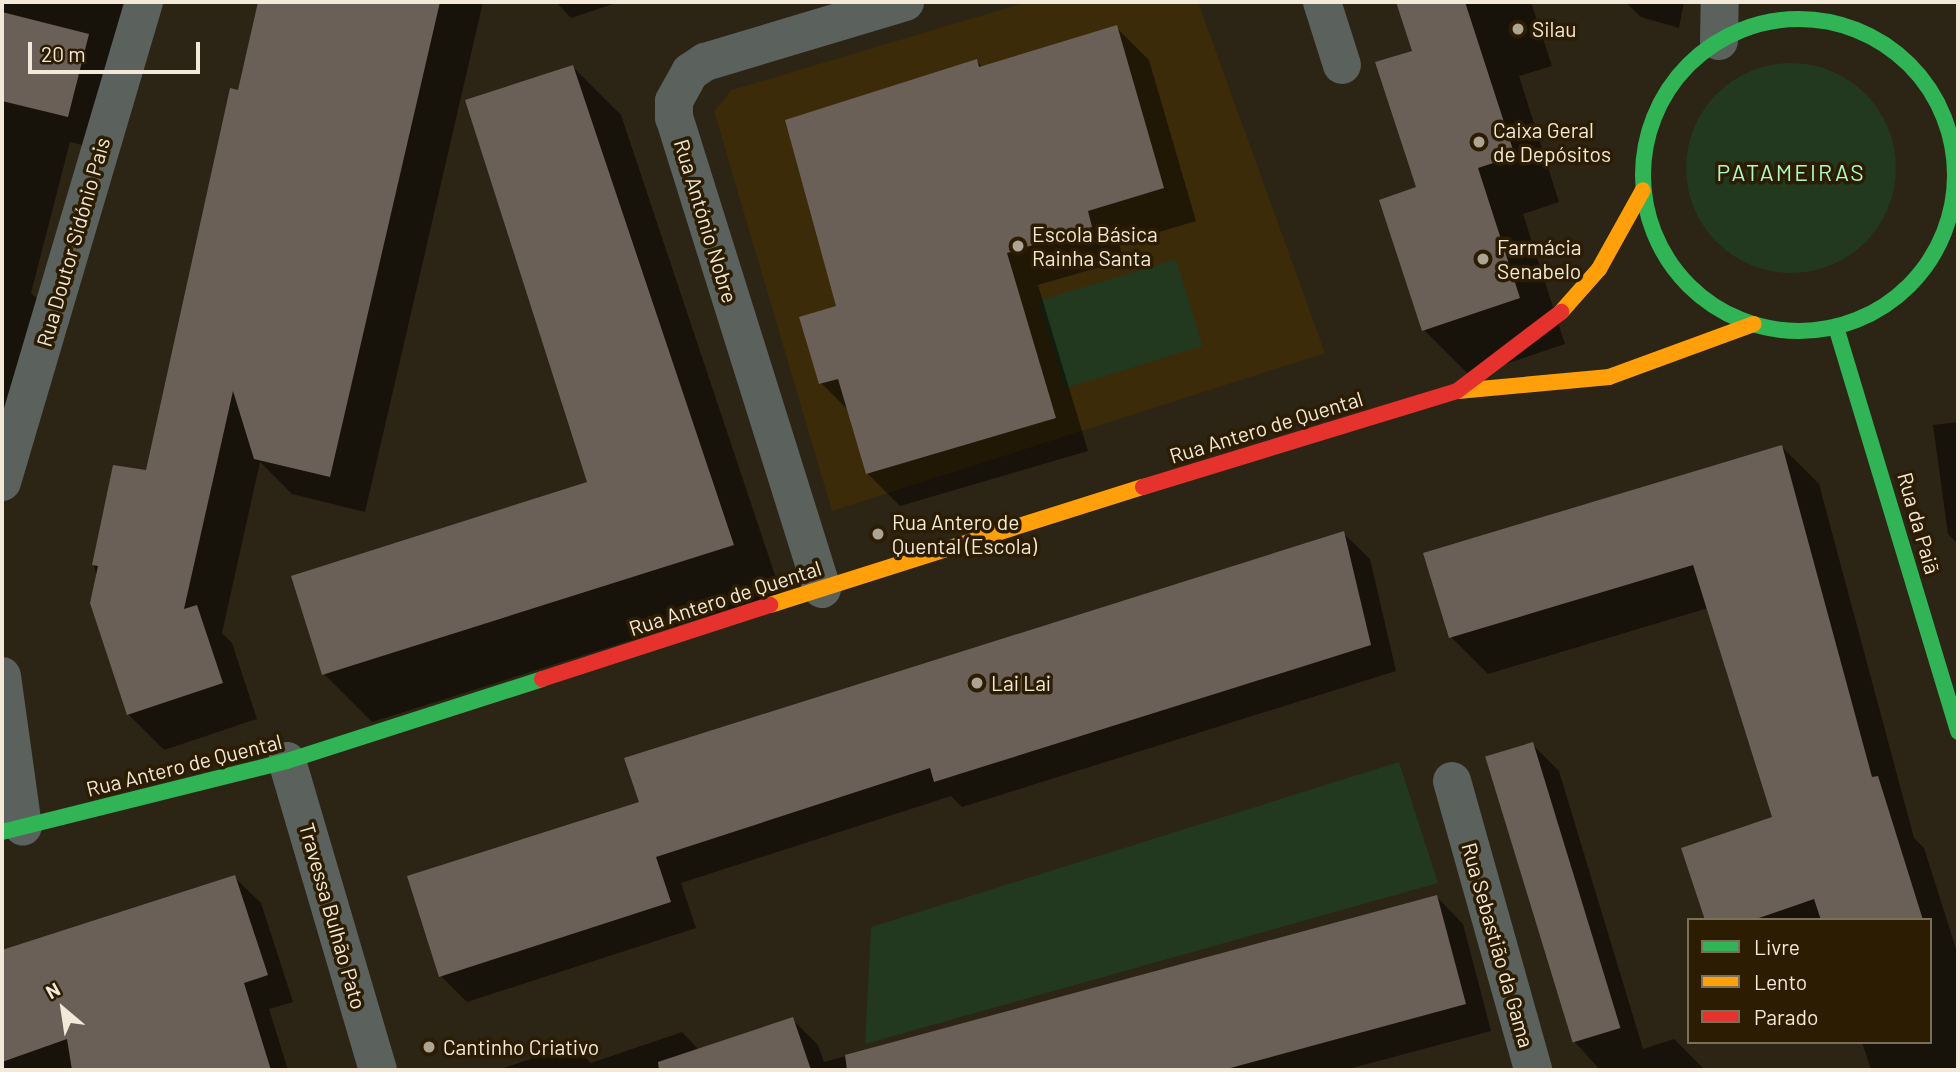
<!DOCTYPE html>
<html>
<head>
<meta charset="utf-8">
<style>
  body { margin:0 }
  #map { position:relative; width:1960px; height:1072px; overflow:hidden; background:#2c2415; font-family:Barlow,sans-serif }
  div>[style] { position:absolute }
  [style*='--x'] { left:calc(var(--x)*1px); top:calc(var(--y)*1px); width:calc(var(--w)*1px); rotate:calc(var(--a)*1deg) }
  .built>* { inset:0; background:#3c2b09 }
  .green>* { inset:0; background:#22381f; transform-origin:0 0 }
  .round { border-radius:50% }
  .shadow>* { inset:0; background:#0007 }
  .building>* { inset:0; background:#6b6058; transform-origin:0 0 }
  .street>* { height:38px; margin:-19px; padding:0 19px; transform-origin:19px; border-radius:19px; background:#5b615d }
  .fast>* { height:16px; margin:-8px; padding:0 8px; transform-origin:8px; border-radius:8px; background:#30b455 }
  .fast>.ring { margin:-8px; padding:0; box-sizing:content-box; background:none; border:16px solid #30b455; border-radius:50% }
  .slow>* { height:16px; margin:-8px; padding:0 8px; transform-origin:8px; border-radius:8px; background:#ff9f0a }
  .jam>* { height:16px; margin:-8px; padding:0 8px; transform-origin:8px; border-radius:8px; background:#e5322d }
  .dots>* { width:19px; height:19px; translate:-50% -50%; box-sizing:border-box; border:4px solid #2c1d02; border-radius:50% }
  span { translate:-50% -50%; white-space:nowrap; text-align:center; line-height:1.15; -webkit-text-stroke:7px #2c1d02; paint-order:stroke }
  .poi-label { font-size:21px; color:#f3e9d9 }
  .left { translate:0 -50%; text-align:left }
  .street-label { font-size:21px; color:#f3e9d9 }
  .neighbourhood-label { font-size:23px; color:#acf8c8; letter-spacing:2px }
  .frame { position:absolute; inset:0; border:4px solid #f3e9d9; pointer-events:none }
  .legend { position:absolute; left:1687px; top:918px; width:245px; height:126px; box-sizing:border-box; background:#2c1d02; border:2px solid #7c6f58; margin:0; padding:9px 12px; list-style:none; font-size:21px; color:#f3e9d9 }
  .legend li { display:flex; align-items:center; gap:14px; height:35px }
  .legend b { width:35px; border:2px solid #7c6f58 }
  .north { position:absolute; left:28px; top:974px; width:70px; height:70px; -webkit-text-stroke:5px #2c1d02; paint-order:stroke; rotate:331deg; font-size:19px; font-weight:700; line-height:28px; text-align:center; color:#f3e9d9 }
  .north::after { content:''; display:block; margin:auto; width:24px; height:32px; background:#f3e9d9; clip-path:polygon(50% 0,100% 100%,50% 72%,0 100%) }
  .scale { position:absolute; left:28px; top:42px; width:172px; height:32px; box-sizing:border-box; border:4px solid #f3e9d9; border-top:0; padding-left:9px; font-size:21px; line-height:24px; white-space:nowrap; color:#f3e9d9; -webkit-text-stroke:5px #2c1d02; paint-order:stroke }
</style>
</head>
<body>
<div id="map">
  <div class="built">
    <i style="clip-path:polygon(1027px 2px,1198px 2px,1325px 353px,832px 511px,714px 111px,732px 90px)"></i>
  </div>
  <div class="green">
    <i class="round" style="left:1686px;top:63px;width:210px;height:210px"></i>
    <i style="left:1176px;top:259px;width:91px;height:144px;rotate:73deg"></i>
    <i style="clip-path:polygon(1399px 762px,1438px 883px,865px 1044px,871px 927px)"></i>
  </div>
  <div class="shadow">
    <i style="clip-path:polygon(2px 2px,133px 2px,102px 150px,70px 142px,31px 293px,68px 327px,19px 478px,2px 493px)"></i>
    <i style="clip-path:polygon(260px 2px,483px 2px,365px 512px,292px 494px,260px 462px,222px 633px,232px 643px,257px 719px,164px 750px,128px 714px,94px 565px,148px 472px)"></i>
    <i style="clip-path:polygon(556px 2px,619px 2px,571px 18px)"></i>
    <i style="clip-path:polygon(1398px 2px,1531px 2px,1552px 66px,1519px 76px,1559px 202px,1523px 214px,1565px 344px,1470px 376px,1424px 330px,1414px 52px)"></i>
    <i style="clip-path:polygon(1625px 2px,1684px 2px,1679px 28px,1641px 17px)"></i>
    <i style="clip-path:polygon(1116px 27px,1149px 60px,1196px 221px,1119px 244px,1124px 260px,1038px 285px,1088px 451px,900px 506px,867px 473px,849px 411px,821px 383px,838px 307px,977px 61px,983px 68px)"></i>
    <i style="clip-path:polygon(573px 67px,621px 115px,781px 593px,372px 722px,324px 674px,590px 483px)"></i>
    <i style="clip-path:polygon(1958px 422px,1958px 544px,1948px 534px,1933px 425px)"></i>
    <i style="clip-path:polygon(1782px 447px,1819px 484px,1914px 838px,1924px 848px,1958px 955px,1958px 1070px,1871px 1070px,1862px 1042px,1930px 1042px,1930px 920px,1707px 920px,1774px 818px,1708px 608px,1488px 674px,1451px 637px)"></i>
    <i style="clip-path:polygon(1343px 533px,1370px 559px,1396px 671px,962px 807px,951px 796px,681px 883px,696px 928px,467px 1002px,441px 976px,641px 803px)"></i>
    <i style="clip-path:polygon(1532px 744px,1559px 771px,1643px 1049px,1674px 1039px,1705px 1070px,1600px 1070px,1574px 1041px)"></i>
    <i style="clip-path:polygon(234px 877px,261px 903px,293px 1002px,269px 1009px,288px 1070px,2px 1070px,2px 951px)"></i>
    <i style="clip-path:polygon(1437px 897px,1463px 924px,1491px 1031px,1345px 1070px,497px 1070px,573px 1045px,591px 1063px,682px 1032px,699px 1050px,792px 1019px,818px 1045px,824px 1062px)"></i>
  </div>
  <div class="building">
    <i style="clip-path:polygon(258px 2px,440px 2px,330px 477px,254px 459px,233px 391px,184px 609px,197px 605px,223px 683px,127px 715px,90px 603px,98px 566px,92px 565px,113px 465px,146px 470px,230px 88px,238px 90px)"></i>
    <i style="clip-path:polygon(1396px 2px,1465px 2px,1515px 156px,1478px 168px,1520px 298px,1422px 331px,1379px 200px,1416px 187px,1375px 62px,1412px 51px)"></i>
    <i style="clip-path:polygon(2px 12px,89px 34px,68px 117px,2px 101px)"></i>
    <i style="clip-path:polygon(1117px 25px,1164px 188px,1088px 211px,1092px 227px,1007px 253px,1056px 418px,866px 474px,838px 379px,819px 384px,799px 317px,836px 306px,785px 120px,977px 59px,979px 67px)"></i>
    <i style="clip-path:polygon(573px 65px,734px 545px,322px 675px,291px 576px,587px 482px,465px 100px)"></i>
    <i style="clip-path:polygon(1782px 445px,1872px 777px,1878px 776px,1923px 920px,1821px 920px,1814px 899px,1753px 920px,1705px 920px,1681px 848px,1772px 817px,1693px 565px,1449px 638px,1423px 553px)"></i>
    <i style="clip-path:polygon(1344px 531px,1371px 645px,934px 782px,930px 768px,656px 857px,671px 902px,439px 977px,407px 876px,639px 802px,624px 758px)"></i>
    <i style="left:1533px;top:742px;width:299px;height:50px;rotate:73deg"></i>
    <i style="clip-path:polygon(235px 875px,268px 975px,244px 983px,271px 1070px,72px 1070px,67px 1039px,2px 1062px,2px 950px)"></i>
    <i style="clip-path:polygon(1437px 895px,1466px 1004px,1223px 1070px,847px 1070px,845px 1055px)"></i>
    <i style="clip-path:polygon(793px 1017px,811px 1070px,659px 1070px,658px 1062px)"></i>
  </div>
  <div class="street">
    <i style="--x:1322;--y:2;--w:66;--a:72.4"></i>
    <i style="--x:1719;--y:41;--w:39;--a:-89"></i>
    <i style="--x:2;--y:482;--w:501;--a:-73.52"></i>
    <i style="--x:822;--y:589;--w:494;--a:-107.4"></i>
    <i style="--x:674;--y:118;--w:17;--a:-90"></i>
    <i style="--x:674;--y:101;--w:33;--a:-61"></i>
    <i style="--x:690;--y:72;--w:18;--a:-34"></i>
    <i style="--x:705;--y:62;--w:209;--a:-16.7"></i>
    <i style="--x:2;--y:676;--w:152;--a:82.1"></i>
    <i style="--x:287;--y:761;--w:322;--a:73.6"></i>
    <i style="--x:1452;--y:781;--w:300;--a:74.3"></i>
  </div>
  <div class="fast">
    <i class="ring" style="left:1643px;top:19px;width:296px;height:296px"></i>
    <i style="--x:1836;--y:327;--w:423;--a:73.2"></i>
    <i style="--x:2;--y:832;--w:294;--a:-14"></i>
    <i style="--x:287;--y:761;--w:268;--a:-17.8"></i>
  </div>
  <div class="slow">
    <i style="--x:1561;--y:312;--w:57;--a:-48.5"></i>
    <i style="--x:1599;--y:269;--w:90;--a:-60.9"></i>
    <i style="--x:1458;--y:391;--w:152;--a:-5.3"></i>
    <i style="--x:1609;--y:377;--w:154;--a:-20.1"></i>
    <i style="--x:770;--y:605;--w:391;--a:-17.6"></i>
  </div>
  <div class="jam">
    <i style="--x:1143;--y:487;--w:328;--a:-17"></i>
    <i style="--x:1457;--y:391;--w:131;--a:-37.2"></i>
    <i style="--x:542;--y:679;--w:240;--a:-18"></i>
  </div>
  <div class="dots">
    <i style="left:1518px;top:29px;background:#ada494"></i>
    <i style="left:1479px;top:142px;background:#ada494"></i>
    <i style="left:1018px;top:246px;background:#ada494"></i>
    <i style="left:1483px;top:259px;background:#ada494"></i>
    <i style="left:878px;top:534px;background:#ada494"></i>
    <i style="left:977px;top:683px;background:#ada494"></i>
    <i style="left:429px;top:1047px;background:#ada494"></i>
  </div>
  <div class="poi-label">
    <span class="left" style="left:1532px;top:29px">Silau</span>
    <span class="left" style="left:1493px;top:142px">Caixa Geral<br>de Depósitos</span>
    <span class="left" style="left:1032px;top:246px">Escola Básica<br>Rainha Santa</span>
    <span class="left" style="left:1497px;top:259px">Farmácia<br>Senabelo</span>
    <span class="left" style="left:892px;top:534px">Rua Antero de<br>Quental (Escola)</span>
    <span class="left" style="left:991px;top:683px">Lai Lai</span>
    <span class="left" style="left:443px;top:1047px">Cantinho Criativo</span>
  </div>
  <div class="street-label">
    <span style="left:706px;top:221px;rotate:73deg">Rua António Nobre</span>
    <span style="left:73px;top:242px;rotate:-74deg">Rua Doutor Sidónio Pais</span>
    <span style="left:1266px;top:427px;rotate:-17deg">Rua Antero de Quental</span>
    <span style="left:1919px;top:523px;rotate:74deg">Rua da Paiã</span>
    <span style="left:725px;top:598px;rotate:-18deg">Rua Antero de Quental</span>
    <span style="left:184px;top:765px;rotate:-14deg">Rua Antero de Quental</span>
    <span style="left:333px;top:916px;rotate:74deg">Travessa Bulhão Pato</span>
    <span style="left:1498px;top:945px;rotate:74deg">Rua Sebastião da Gama</span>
  </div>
  <div class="neighbourhood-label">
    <span style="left:1791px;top:172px">PATAMEIRAS</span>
  </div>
  <div class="frame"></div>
  <ul class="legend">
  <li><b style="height:9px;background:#30b455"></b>Livre</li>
  <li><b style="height:9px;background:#ff9f0a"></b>Lento</li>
  <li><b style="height:9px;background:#e5322d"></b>Parado</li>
  </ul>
  <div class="north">N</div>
  <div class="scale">20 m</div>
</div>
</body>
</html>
